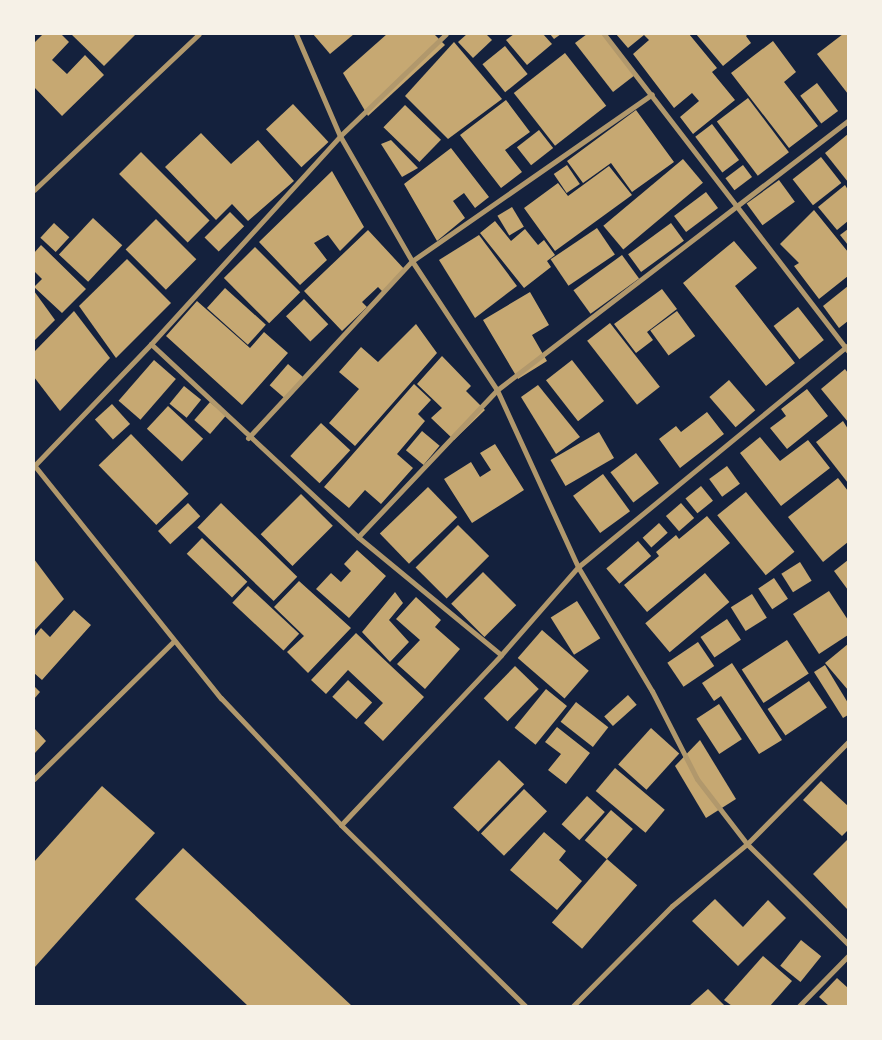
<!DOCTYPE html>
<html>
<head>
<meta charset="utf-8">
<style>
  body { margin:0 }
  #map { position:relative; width:882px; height:1040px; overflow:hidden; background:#14213d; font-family:"Fira Sans Condensed",sans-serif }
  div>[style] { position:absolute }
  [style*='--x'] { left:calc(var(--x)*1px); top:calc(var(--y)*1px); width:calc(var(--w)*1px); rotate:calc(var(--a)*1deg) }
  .building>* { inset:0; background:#c6a872; transform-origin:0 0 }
  .minor>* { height:5px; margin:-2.5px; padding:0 2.5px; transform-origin:2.5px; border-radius:2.5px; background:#b1986c }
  span { translate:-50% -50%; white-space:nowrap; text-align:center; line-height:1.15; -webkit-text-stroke:5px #f6f1e7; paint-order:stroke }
  .frame { position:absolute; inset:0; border:35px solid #f6f1e7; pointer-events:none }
</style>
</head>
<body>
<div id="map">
  <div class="building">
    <i style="clip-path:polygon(43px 34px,61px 34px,69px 42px,52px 60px,67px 74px,85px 55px,104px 75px,62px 116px,34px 87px,34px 43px)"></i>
    <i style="clip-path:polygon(71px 34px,134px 34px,135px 35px,104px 66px)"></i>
    <i style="clip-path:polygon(313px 34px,354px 34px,330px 54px)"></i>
    <i style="clip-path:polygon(387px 34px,434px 34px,445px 45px,368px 116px,343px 73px)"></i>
    <i style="clip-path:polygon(467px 34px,486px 34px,492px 40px,473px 58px,458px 42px)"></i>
    <i style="clip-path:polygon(514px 34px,543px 34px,552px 44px,527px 65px,506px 40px)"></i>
    <i style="clip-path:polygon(550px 34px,561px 34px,554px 39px)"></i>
    <i style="clip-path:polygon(587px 34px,602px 34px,635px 75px,613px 92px,575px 43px)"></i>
    <i style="clip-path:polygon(616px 34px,689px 34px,717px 68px,712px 72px,735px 100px,693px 134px,680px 117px,699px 101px,692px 93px,674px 108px,633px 54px,649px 40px,644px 35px,628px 48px)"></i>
    <i style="clip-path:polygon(696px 34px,748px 34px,746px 36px,751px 43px,723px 66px)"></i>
    <i style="clip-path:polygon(843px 34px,848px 34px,848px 94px,817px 54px)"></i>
    <i style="clip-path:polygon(773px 41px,796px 72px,784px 82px,818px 126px,789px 148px,731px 73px)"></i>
    <i style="clip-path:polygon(454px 42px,502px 99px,448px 139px,405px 96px)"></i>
    <i style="left:505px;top:46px;width:36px;height:29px;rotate:51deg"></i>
    <i style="left:565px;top:53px;width:67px;height:65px;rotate:52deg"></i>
    <i style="left:817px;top:83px;width:35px;height:21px;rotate:53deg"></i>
    <i style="left:748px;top:98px;width:68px;height:39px;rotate:53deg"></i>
    <i style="clip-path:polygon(506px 100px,530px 132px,505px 150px,522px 172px,501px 188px,460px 135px)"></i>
    <i style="left:293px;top:104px;width:52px;height:37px;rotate:47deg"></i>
    <i style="left:405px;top:105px;width:50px;height:31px;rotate:44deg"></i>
    <i style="clip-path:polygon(636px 110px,674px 162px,632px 192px,611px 163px,583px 183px,567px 161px)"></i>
    <i style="left:712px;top:124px;width:45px;height:21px;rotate:53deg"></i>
    <i style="left:539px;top:130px;width:23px;height:28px;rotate:52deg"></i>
    <i style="clip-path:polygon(201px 133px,231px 164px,258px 140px,294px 181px,248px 221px,232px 204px,216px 220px,165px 167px)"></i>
    <i style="clip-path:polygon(848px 134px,848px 182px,825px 153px)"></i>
    <i style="clip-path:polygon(391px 140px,418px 168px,402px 177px,381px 144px)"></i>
    <i style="clip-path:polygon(451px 148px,489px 197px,475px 208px,464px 193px,453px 201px,465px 218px,437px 241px,404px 184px)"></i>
    <i style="left:141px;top:152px;width:97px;height:31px;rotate:45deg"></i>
    <i style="left:821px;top:157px;width:33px;height:36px;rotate:52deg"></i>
    <i style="left:683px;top:159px;width:31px;height:104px;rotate:50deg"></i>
    <i style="left:567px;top:165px;width:23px;height:16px;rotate:56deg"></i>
    <i style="left:743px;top:165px;width:15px;height:22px;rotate:53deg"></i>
    <i style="clip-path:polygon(609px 166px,632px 195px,555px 251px,524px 208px,558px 183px,568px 196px)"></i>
    <i style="clip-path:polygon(332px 171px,364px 227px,340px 251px,328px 235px,314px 243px,327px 260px,300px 285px,259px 242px)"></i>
    <i style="left:779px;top:180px;width:27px;height:40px;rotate:54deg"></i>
    <i style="clip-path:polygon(845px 185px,848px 190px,848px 221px,837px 230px,818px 207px)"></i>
    <i style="left:706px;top:192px;width:20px;height:40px;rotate:53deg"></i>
    <i style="left:512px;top:207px;width:23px;height:17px;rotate:59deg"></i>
    <i style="clip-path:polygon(814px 210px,848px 252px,848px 276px,819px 299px,794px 266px,799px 263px,780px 244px)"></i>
    <i style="left:230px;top:212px;width:20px;height:36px;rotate:45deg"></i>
    <i style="left:93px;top:218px;width:40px;height:50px;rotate:43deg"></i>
    <i style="left:156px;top:219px;width:57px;height:43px;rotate:45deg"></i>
    <i style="clip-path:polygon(495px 221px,511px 241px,525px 229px,538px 245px,544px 240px,555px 255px,547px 261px,551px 267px,524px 288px,480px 233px)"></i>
    <i style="left:54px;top:223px;width:21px;height:20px;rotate:43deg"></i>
    <i style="left:671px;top:223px;width:22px;height:53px;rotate:54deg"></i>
    <i style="left:597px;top:228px;width:32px;height:56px;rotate:56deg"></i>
    <i style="clip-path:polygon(848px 229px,848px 245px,840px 235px)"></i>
    <i style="clip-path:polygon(368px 230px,406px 271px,383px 292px,378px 287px,362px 302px,367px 307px,342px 331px,304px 291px)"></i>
    <i style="clip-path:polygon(479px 235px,517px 286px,475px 318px,439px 260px)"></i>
    <i style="clip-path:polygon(734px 241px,757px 268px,735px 286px,795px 363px,766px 386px,683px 283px)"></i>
    <i style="clip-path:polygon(41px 245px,86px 289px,62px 313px,34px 287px,42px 279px,34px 271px,34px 253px)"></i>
    <i style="left:255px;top:247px;width:64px;height:44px;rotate:45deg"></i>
    <i style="left:622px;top:255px;width:29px;height:60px;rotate:54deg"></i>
    <i style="clip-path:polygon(127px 259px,171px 303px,116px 358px,79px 306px)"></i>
    <i style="clip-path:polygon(848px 286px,848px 321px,839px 328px,823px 306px)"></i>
    <i style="left:225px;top:288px;width:55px;height:27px;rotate:42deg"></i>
    <i style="clip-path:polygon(662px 289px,677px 309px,647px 332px,653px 340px,636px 353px,614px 324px)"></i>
    <i style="clip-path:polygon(34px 291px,55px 320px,34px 341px)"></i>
    <i style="clip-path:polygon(530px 292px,549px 325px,532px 335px,547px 361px,518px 379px,483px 320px)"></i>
    <i style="left:304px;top:299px;width:35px;height:25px;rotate:46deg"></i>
    <i style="clip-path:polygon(197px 301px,250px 348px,264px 332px,288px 353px,242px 405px,166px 336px)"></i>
    <i style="left:798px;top:307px;width:42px;height:31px;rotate:52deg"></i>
    <i style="clip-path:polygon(74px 311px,110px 358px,60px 411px,34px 377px,34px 352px)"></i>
    <i style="left:677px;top:311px;width:31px;height:33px;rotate:54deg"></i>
    <i style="left:610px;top:323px;width:81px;height:29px;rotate:52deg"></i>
    <i style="clip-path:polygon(416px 324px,437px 353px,355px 446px,329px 423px,359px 389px,339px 372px,361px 347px,378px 362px)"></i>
    <i style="clip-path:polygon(442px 356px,471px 386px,466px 391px,485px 410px,454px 440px,431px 418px,442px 408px,417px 384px)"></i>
    <i style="left:154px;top:360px;width:29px;height:54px;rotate:41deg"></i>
    <i style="left:572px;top:360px;width:52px;height:33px;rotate:52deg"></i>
    <i style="left:288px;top:364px;width:23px;height:28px;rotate:41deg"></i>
    <i style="clip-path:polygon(845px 369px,848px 373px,848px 422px,821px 389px)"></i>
    <i style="left:729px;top:380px;width:40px;height:26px;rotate:49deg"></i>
    <i style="clip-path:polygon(414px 384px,431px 400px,418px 414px,425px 421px,397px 454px,413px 468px,381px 504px,365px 490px,349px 508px,324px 487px)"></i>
    <i style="clip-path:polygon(538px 385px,580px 437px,556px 454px,521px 397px)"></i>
    <i style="left:184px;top:386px;width:22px;height:23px;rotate:39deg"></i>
    <i style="clip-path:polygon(807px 389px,828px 416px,787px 449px,770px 428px,786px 416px,781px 409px)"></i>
    <i style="left:210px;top:402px;width:21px;height:24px;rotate:41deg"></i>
    <i style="left:112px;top:404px;width:27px;height:23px;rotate:48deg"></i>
    <i style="left:168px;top:406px;width:48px;height:31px;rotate:43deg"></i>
    <i style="clip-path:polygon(707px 412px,724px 434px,680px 468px,659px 439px,676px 426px,681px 432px)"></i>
    <i style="clip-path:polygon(843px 421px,848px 429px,848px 483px,816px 442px)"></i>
    <i style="left:321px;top:423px;width:40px;height:45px;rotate:43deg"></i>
    <i style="left:422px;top:431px;width:23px;height:25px;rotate:40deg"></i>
    <i style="left:599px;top:432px;width:30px;height:56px;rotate:60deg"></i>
    <i style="left:131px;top:434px;width:83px;height:45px;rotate:46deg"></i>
    <i style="clip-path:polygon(760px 437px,780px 461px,808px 440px,830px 468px,781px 506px,740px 453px)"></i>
    <i style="clip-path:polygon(495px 444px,524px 490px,472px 523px,444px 479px,471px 462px,480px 477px,491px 470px,480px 453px)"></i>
    <i style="left:636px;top:453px;width:38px;height:32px;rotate:53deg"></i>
    <i style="left:727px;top:466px;width:22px;height:22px;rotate:54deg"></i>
    <i style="left:603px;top:474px;width:46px;height:37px;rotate:54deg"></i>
    <i style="clip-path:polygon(838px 478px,848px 491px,848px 542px,823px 562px,788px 517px)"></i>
    <i style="left:701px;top:486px;width:19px;height:20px;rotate:51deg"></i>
    <i style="left:428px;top:487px;width:42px;height:67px;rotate:46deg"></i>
    <i style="left:746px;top:492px;width:77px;height:37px;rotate:51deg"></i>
    <i style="left:301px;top:494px;width:45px;height:57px;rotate:45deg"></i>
    <i style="left:188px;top:503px;width:18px;height:41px;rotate:47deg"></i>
    <i style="left:221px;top:503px;width:106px;height:34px;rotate:44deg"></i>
    <i style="left:681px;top:503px;width:20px;height:20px;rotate:49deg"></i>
    <i style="clip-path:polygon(707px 516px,730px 543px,647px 612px,624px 585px,659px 556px,656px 552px,676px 535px,679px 539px)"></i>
    <i style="left:659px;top:523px;width:13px;height:22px;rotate:48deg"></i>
    <i style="left:458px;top:525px;width:44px;height:60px;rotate:45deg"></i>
    <i style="left:202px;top:538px;width:63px;height:22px;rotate:44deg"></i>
    <i style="left:638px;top:541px;width:20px;height:42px;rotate:49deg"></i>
    <i style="clip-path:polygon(357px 550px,386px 576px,349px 618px,316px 589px,331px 573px,341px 582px,351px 571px,344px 564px)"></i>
    <i style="clip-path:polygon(34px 559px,64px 599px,34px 631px)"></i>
    <i style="clip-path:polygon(848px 560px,848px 590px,834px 571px)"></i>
    <i style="left:800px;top:562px;width:22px;height:22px;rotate:58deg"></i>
    <i style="left:483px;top:572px;width:47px;height:45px;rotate:45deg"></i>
    <i style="left:705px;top:573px;width:38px;height:78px;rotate:50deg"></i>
    <i style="left:774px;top:578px;width:25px;height:19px;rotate:56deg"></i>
    <i style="clip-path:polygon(299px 581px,351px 628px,308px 673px,287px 652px,304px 636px,274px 607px)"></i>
    <i style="left:248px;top:586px;width:70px;height:23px;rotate:43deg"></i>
    <i style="clip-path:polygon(829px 591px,848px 620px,848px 635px,819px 654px,793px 614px)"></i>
    <i style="clip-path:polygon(395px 592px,403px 603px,389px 620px,409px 642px,390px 662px,362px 632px)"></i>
    <i style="left:752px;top:594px;width:28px;height:25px;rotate:58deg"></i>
    <i style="clip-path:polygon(416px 597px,441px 620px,435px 627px,460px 649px,425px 689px,397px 664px,420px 640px,396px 619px)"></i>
    <i style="left:577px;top:601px;width:44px;height:31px;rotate:58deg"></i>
    <i style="clip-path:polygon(74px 610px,91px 625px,42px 680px,34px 673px,34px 637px,41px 628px,50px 637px)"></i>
    <i style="left:727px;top:619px;width:25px;height:32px;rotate:56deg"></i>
    <i style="left:542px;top:630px;width:62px;height:37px;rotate:41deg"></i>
    <i style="clip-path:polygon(356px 633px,424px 697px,383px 741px,364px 723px,383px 703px,348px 670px,326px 694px,311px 680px)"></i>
    <i style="left:787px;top:640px;width:40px;height:54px;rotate:57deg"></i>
    <i style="left:698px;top:642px;width:29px;height:37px;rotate:56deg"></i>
    <i style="clip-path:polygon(848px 644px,848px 690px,825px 663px)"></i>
    <i style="clip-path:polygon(732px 663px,782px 740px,759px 754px,721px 696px,714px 701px,702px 683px)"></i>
    <i style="clip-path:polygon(825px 665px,848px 703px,848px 715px,843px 718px,814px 672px)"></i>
    <i style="left:515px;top:666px;width:33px;height:45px;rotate:44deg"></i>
    <i style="left:348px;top:680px;width:33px;height:23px;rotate:43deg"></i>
    <i style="left:809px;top:681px;width:32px;height:50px;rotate:56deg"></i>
    <i style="clip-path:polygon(34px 686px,40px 692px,34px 699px)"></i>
    <i style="left:546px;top:689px;width:27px;height:50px;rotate:39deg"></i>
    <i style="left:628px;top:695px;width:13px;height:32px;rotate:48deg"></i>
    <i style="left:576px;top:702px;width:41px;height:25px;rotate:38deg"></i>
    <i style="left:719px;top:704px;width:42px;height:27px;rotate:57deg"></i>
    <i style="clip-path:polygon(557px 727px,590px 753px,566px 784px,548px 770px,561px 754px,545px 742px)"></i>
    <i style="clip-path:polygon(34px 728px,46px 741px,34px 754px)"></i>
    <i style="left:651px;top:728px;width:38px;height:49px;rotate:42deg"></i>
    <i style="clip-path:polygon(700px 740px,736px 799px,706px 818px,675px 766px)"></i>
    <i style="left:499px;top:760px;width:35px;height:66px;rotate:44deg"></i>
    <i style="left:615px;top:768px;width:65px;height:30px;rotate:40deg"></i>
    <i style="clip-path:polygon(821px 781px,848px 806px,848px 830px,842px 836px,803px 800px)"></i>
    <i style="clip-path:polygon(102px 786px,155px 833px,34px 968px,34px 862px)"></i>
    <i style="left:524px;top:789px;width:32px;height:62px;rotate:44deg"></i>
    <i style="left:587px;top:796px;width:24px;height:38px;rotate:42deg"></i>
    <i style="left:611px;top:810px;width:29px;height:40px;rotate:41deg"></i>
    <i style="clip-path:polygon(544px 832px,566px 851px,559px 860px,582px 881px,557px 910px,510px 870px)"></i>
    <i style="clip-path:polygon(848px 839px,848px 910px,813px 874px)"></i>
    <i style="clip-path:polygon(183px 848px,352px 1006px,248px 1006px,135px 899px)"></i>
    <i style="left:607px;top:859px;width:40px;height:84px;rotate:41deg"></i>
    <i style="clip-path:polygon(715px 899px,743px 927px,768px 900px,786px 918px,738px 966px,692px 921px)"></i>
    <i style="left:801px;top:940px;width:26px;height:33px;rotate:39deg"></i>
    <i style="clip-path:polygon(763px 956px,792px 981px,770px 1006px,732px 1006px,724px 1000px)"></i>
    <i style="clip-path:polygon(837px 978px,848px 988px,848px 1006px,829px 1006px,819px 997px)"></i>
    <i style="clip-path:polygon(708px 989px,725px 1006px,689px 1006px)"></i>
  </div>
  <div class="minor">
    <i style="--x:296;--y:34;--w:111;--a:66.7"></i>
    <i style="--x:340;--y:136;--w:144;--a:60.1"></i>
    <i style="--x:412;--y:261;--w:154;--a:56.6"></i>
    <i style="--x:497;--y:390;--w:195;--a:65.4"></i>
    <i style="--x:578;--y:567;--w:144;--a:59.2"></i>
    <i style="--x:652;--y:691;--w:99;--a:62.9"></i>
    <i style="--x:697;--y:779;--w:82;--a:52.4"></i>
    <i style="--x:747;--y:844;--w:142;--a:44.7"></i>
    <i style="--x:604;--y:34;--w:400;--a:52.4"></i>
    <i style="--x:34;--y:190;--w:227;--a:-43.4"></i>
    <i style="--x:151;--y:344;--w:283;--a:43"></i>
    <i style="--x:358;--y:537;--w:185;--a:39.5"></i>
    <i style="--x:248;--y:438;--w:241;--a:-47.2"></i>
    <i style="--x:412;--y:261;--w:292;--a:-34.8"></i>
    <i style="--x:34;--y:465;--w:299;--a:51.3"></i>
    <i style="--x:221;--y:698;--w:175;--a:46.6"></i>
    <i style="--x:341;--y:825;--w:258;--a:44.5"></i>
    <i style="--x:34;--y:466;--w:169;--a:-46.2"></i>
    <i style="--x:151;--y:344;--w:281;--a:-47.7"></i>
    <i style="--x:340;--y:136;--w:147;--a:-43.9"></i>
    <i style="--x:358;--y:537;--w:202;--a:-46.6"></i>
    <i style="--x:497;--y:390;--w:442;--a:-37.5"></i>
    <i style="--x:34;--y:779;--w:195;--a:-44.6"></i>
    <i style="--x:341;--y:825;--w:233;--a:-46.7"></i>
    <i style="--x:501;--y:655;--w:117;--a:-48.8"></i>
    <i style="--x:578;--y:567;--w:350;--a:-39.4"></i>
    <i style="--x:573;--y:1006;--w:141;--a:-45.3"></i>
    <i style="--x:672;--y:906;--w:97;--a:-39.6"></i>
    <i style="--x:747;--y:844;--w:144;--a:-45.3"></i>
    <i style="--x:799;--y:1006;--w:70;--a:-45.6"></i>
  </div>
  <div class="frame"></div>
</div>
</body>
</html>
